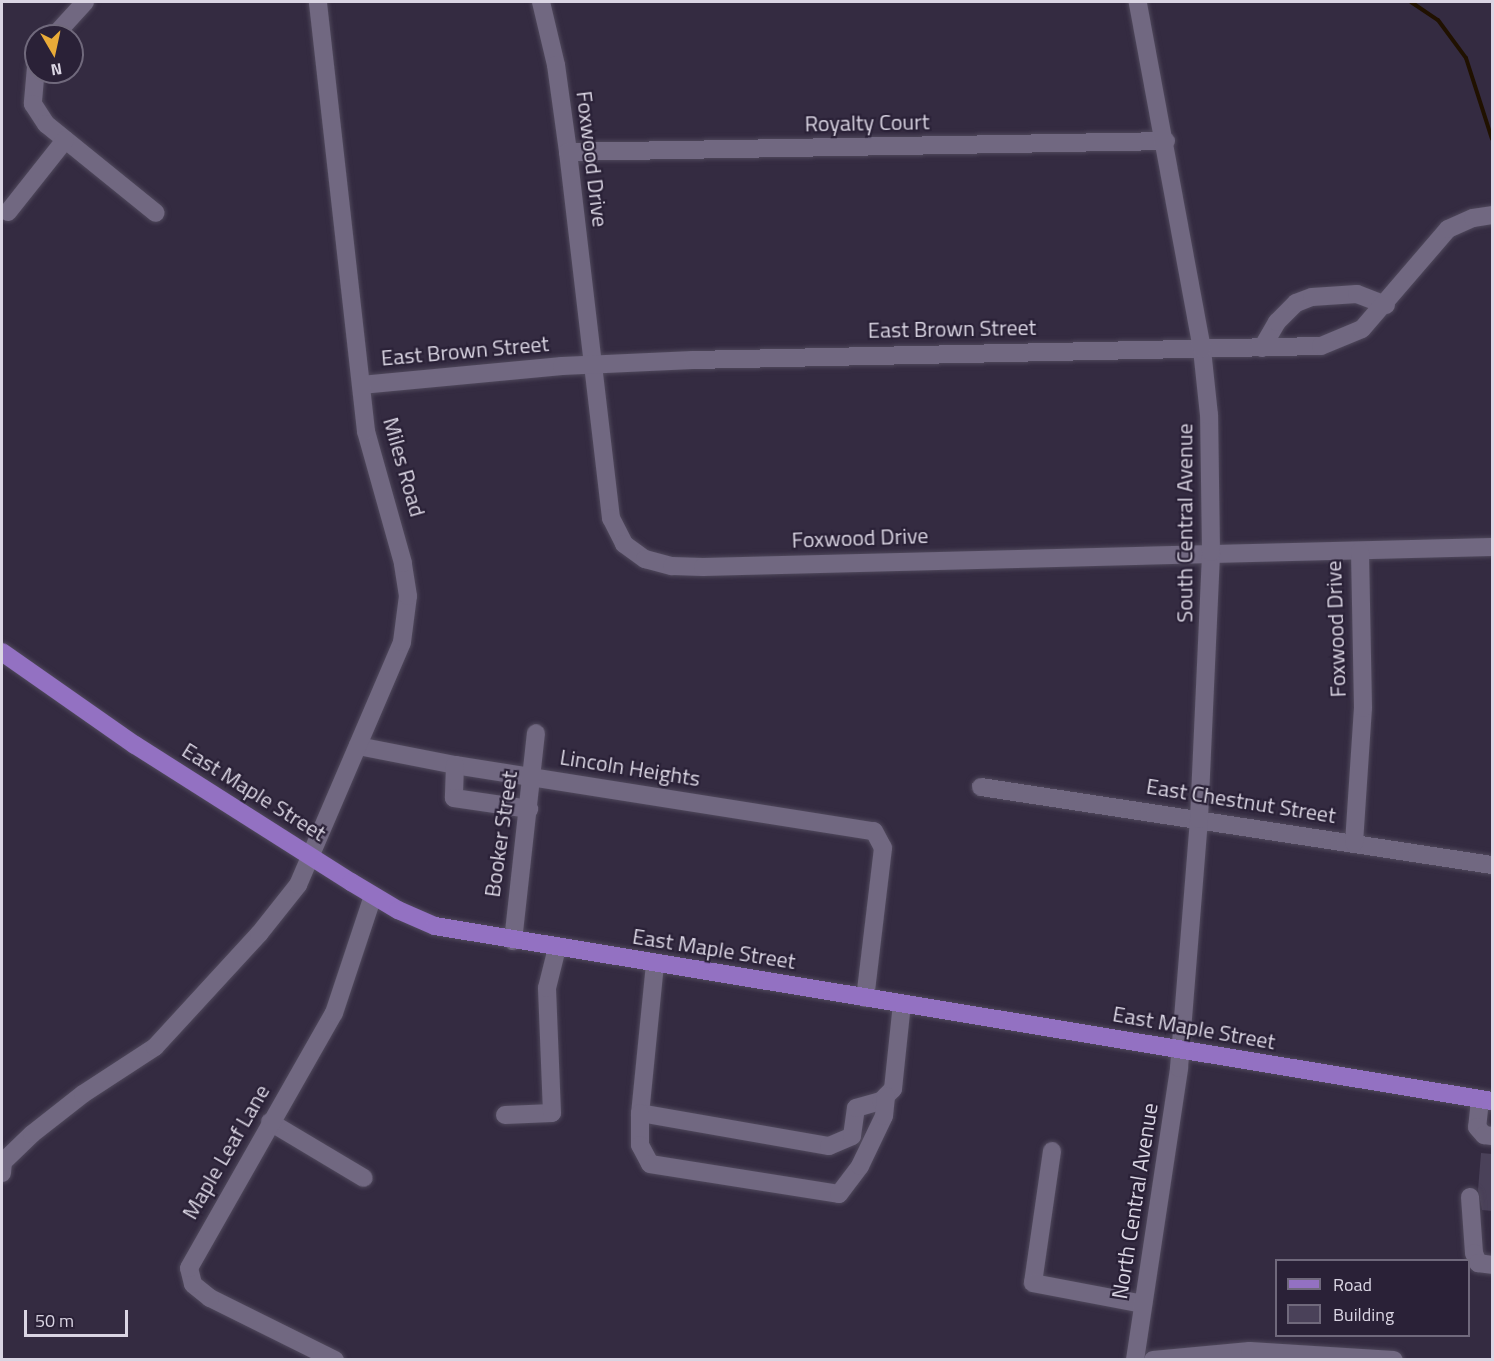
<!DOCTYPE html>
<html>
<head>
<meta charset="utf-8">
<style>
  body { margin:0 }
  #map { position:relative; width:1494px; height:1361px; overflow:hidden; background:#342b41; font-family:"Titillium Web",sans-serif }
  div>[style] { position:absolute }
  [style*='--x'] { left:calc(var(--x)*1px); top:calc(var(--y)*1px); width:calc(var(--w)*1px); rotate:calc(var(--a)*1deg) }
  .stream>* { height:4px; margin:-2px; padding:0 2px; transform-origin:2px; border-radius:2px; background:#201100 }
  .building>* { inset:0; background:#4a4159 }
  .roads { filter:drop-shadow(0 0 2px #50495c) drop-shadow(0 0 2px #50495c) }
  .minor>* { height:18px; margin:-9px; padding:0 9px; transform-origin:9px; border-radius:9px; background:#716881 }
  .major>* { height:18px; margin:-9px; padding:0 9px; transform-origin:9px; border-radius:9px; background:#9371c2 }
  span { translate:-50% -50%; white-space:nowrap; text-align:center; line-height:1.15; -webkit-text-stroke:4.5px #2a2137; paint-order:stroke }
  .street-label { font-size:22px; color:#dad5e3 }
  .frame { position:absolute; inset:0; border:3px solid #dad5e3; pointer-events:none }
  .legend { position:absolute; left:1275px; top:1259px; width:195px; height:78px; box-sizing:border-box; background:#2a2137; border:2px solid #70697c; margin:0; padding:8px 10px; list-style:none; font-size:18px; color:#dad5e3 }
  .legend li { display:flex; align-items:center; gap:12px; height:30px }
  .legend b { width:30px; border:2px solid #70697c }
  .north { position:absolute; left:24px; top:24px; width:60px; height:60px; box-sizing:border-box; background:#2a2137; border:2px solid #70697c; border-radius:50%; rotate:171deg; font-size:16px; font-weight:700; line-height:24px; text-align:center; color:#dad5e3 }
  .north::after { content:''; display:block; margin:auto; width:21px; height:27px; background:#e9ab38; clip-path:polygon(50% 0,100% 100%,50% 72%,0 100%) }
  .scale { position:absolute; left:24px; top:1310px; width:104px; height:27px; box-sizing:border-box; border:3px solid #dad5e3; border-top:0; padding-left:8px; font-size:18px; line-height:21px; white-space:nowrap; color:#dad5e3; -webkit-text-stroke:4px #2a2137; paint-order:stroke }
</style>
</head>
<body>
<div id="map">
  <div class="stream">
    <i style="--x:1411;--y:2;--w:32;--a:34"></i>
    <i style="--x:1438;--y:20;--w:47;--a:53.6"></i>
    <i style="--x:1466;--y:58;--w:85;--a:72.2"></i>
  </div>
  <div class="building">
    <i style="clip-path:polygon(1481px 1153px,1492px 1154px,1492px 1211px,1482px 1210px,1478px 1190px)"></i>
  </div>
  <div class="roads">
    <div class="minor">
      <i style="--x:541;--y:2;--w:65;--a:76.6"></i>
      <i style="--x:556;--y:65;--w:88;--a:82.1"></i>
      <i style="--x:568;--y:152;--w:369;--a:83.3"></i>
      <i style="--x:611;--y:518;--w:29;--a:63"></i>
      <i style="--x:624;--y:544;--w:26;--a:36"></i>
      <i style="--x:645;--y:559;--w:28;--a:15"></i>
      <i style="--x:672;--y:566;--w:31;--a:2"></i>
      <i style="--x:703;--y:567;--w:789;--a:-1.45"></i>
      <i style="--x:54;--y:36;--w:46;--a:-47.6"></i>
      <i style="--x:36;--y:67;--w:37;--a:95"></i>
      <i style="--x:33;--y:104;--w:24;--a:57"></i>
      <i style="--x:46;--y:124;--w:141;--a:39"></i>
      <i style="--x:568;--y:152;--w:598;--a:-1.05"></i>
      <i style="--x:8;--y:212;--w:92;--a:-51.6"></i>
      <i style="--x:1262;--y:348;--w:30;--a:-60"></i>
      <i style="--x:1277;--y:322;--w:27;--a:-45"></i>
      <i style="--x:1296;--y:303;--w:17;--a:-21"></i>
      <i style="--x:1312;--y:297;--w:45;--a:-3.8"></i>
      <i style="--x:1357;--y:294;--w:31;--a:21"></i>
      <i style="--x:361;--y:385;--w:202;--a:-5.4"></i>
      <i style="--x:562;--y:366;--w:131;--a:-2.6"></i>
      <i style="--x:693;--y:360;--w:628;--a:-1.28"></i>
      <i style="--x:1321;--y:346;--w:44;--a:-22.5"></i>
      <i style="--x:1362;--y:329;--w:132;--a:-49.3"></i>
      <i style="--x:1448;--y:229;--w:27;--a:-24"></i>
      <i style="--x:1473;--y:218;--w:19;--a:-9"></i>
      <i style="--x:358;--y:746;--w:99;--a:11.1"></i>
      <i style="--x:455;--y:765;--w:424;--a:9"></i>
      <i style="--x:874;--y:831;--w:19;--a:62"></i>
      <i style="--x:883;--y:848;--w:151;--a:96.8"></i>
      <i style="--x:455;--y:765;--w:33;--a:92"></i>
      <i style="--x:454;--y:798;--w:76;--a:8.3"></i>
      <i style="--x:981;--y:787;--w:517;--a:8.68"></i>
      <i style="--x:1354;--y:843;--w:135;--a:-86.2"></i>
      <i style="--x:1363;--y:708;--w:157;--a:-91.1"></i>
      <i style="--x:513;--y:941;--w:209;--a:-83.7"></i>
      <i style="--x:655;--y:964;--w:150;--a:95.7"></i>
      <i style="--x:640;--y:1113;--w:192;--a:9.9"></i>
      <i style="--x:829;--y:1146;--w:25;--a:-23"></i>
      <i style="--x:852;--y:1136;--w:28;--a:-82"></i>
      <i style="--x:856;--y:1108;--w:26;--a:-16"></i>
      <i style="--x:881;--y:1101;--w:17;--a:-45"></i>
      <i style="--x:893;--y:1089;--w:85;--a:-84"></i>
      <i style="--x:1480;--y:1100;--w:27;--a:96"></i>
      <i style="--x:1477;--y:1127;--w:11;--a:49"></i>
      <i style="--x:1484;--y:1135;--w:8;--a:7"></i>
      <i style="--x:640;--y:1113;--w:32;--a:90"></i>
      <i style="--x:640;--y:1145;--w:21;--a:62"></i>
      <i style="--x:650;--y:1164;--w:191;--a:9"></i>
      <i style="--x:839;--y:1194;--w:35;--a:-53"></i>
      <i style="--x:860;--y:1166;--w:55;--a:-64.4"></i>
      <i style="--x:884;--y:1116;--w:20;--a:-84"></i>
      <i style="--x:505;--y:1115;--w:47;--a:-2.4"></i>
      <i style="--x:552;--y:1113;--w:125;--a:-92.3"></i>
      <i style="--x:547;--y:988;--w:41;--a:-76"></i>
      <i style="--x:270;--y:1122;--w:109;--a:30.8"></i>
      <i style="--x:1052;--y:1151;--w:133;--a:98.2"></i>
      <i style="--x:1033;--y:1283;--w:112;--a:10.8"></i>
      <i style="--x:2;--y:1173;--w:11;--a:-85"></i>
      <i style="--x:3;--y:1162;--w:40;--a:-44"></i>
      <i style="--x:32;--y:1134;--w:65;--a:-38.1"></i>
      <i style="--x:83;--y:1094;--w:86;--a:-33.1"></i>
      <i style="--x:155;--y:1047;--w:154;--a:-47.4"></i>
      <i style="--x:259;--y:934;--w:63;--a:-51.5"></i>
      <i style="--x:298;--y:885;--w:264;--a:-66.8"></i>
      <i style="--x:402;--y:642;--w:46;--a:-82.6"></i>
      <i style="--x:408;--y:596;--w:33;--a:-99"></i>
      <i style="--x:403;--y:563;--w:137;--a:-105.7"></i>
      <i style="--x:366;--y:431;--w:432;--a:-96.4"></i>
      <i style="--x:1470;--y:1197;--w:56;--a:85.9"></i>
      <i style="--x:1474;--y:1253;--w:11;--a:68"></i>
      <i style="--x:1478;--y:1263;--w:14;--a:8"></i>
      <i style="--x:335;--y:1360;--w:140;--a:-153.6"></i>
      <i style="--x:210;--y:1298;--w:22;--a:-141"></i>
      <i style="--x:193;--y:1284;--w:16;--a:-104"></i>
      <i style="--x:189;--y:1268;--w:293;--a:-60.4"></i>
      <i style="--x:334;--y:1013;--w:123;--a:-71.6"></i>
      <i style="--x:1135;--y:1360;--w:295;--a:-81.4"></i>
      <i style="--x:1179;--y:1068;--w:250;--a:-85.4"></i>
      <i style="--x:1199;--y:819;--w:267;--a:-87.4"></i>
      <i style="--x:1211;--y:552;--w:137;--a:-90.8"></i>
      <i style="--x:1209;--y:415;--w:66;--a:-96.1"></i>
      <i style="--x:1202;--y:349;--w:353;--a:-100.5"></i>
      <i style="--x:1153;--y:1360;--w:97;--a:-5.3"></i>
      <i style="--x:1250;--y:1351;--w:144;--a:3.6"></i>
    </div>
    <div class="major">
      <i style="--x:2;--y:652;--w:162;--a:35"></i>
      <i style="--x:135;--y:745;--w:256;--a:32.4"></i>
      <i style="--x:351;--y:882;--w:55;--a:30.8"></i>
      <i style="--x:398;--y:910;--w:40;--a:23.4"></i>
      <i style="--x:435;--y:926;--w:1071;--a:9.4"></i>
    </div>
  </div>
  <div class="street-label">
    <span style="left:867px;top:123px;rotate:-1deg">Royalty Court</span>
    <span style="left:592px;top:159px;rotate:83deg">Foxwood Drive</span>
    <span style="left:952px;top:329px;rotate:-1deg">East Brown Street</span>
    <span style="left:465px;top:351px;rotate:-5deg">East Brown Street</span>
    <span style="left:404px;top:467px;rotate:74deg">Miles Road</span>
    <span style="left:1185px;top:523px;rotate:-90deg">South Central Avenue</span>
    <span style="left:860px;top:538px;rotate:-2deg">Foxwood Drive</span>
    <span style="left:1336px;top:629px;rotate:-92deg">Foxwood Drive</span>
    <span style="left:630px;top:768px;rotate:9deg">Lincoln Heights</span>
    <span style="left:254px;top:792px;rotate:32deg">East Maple Street</span>
    <span style="left:1241px;top:801px;rotate:9deg">East Chestnut Street</span>
    <span style="left:501px;top:834px;rotate:-82deg">Booker Street</span>
    <span style="left:714px;top:949px;rotate:9deg">East Maple Street</span>
    <span style="left:1194px;top:1028px;rotate:10deg">East Maple Street</span>
    <span style="left:226px;top:1152px;rotate:-60deg">Maple Leaf Lane</span>
    <span style="left:1135px;top:1201px;rotate:-81deg">North Central Avenue</span>
  </div>
  <div class="frame"></div>
  <ul class="legend">
  <li><b style="height:8px;background:#9371c2"></b>Road</li>
  <li><b style="height:16px;background:#4a4159"></b>Building</li>
  </ul>
  <div class="north">N</div>
  <div class="scale">50 m</div>
</div>
</body>
</html>
